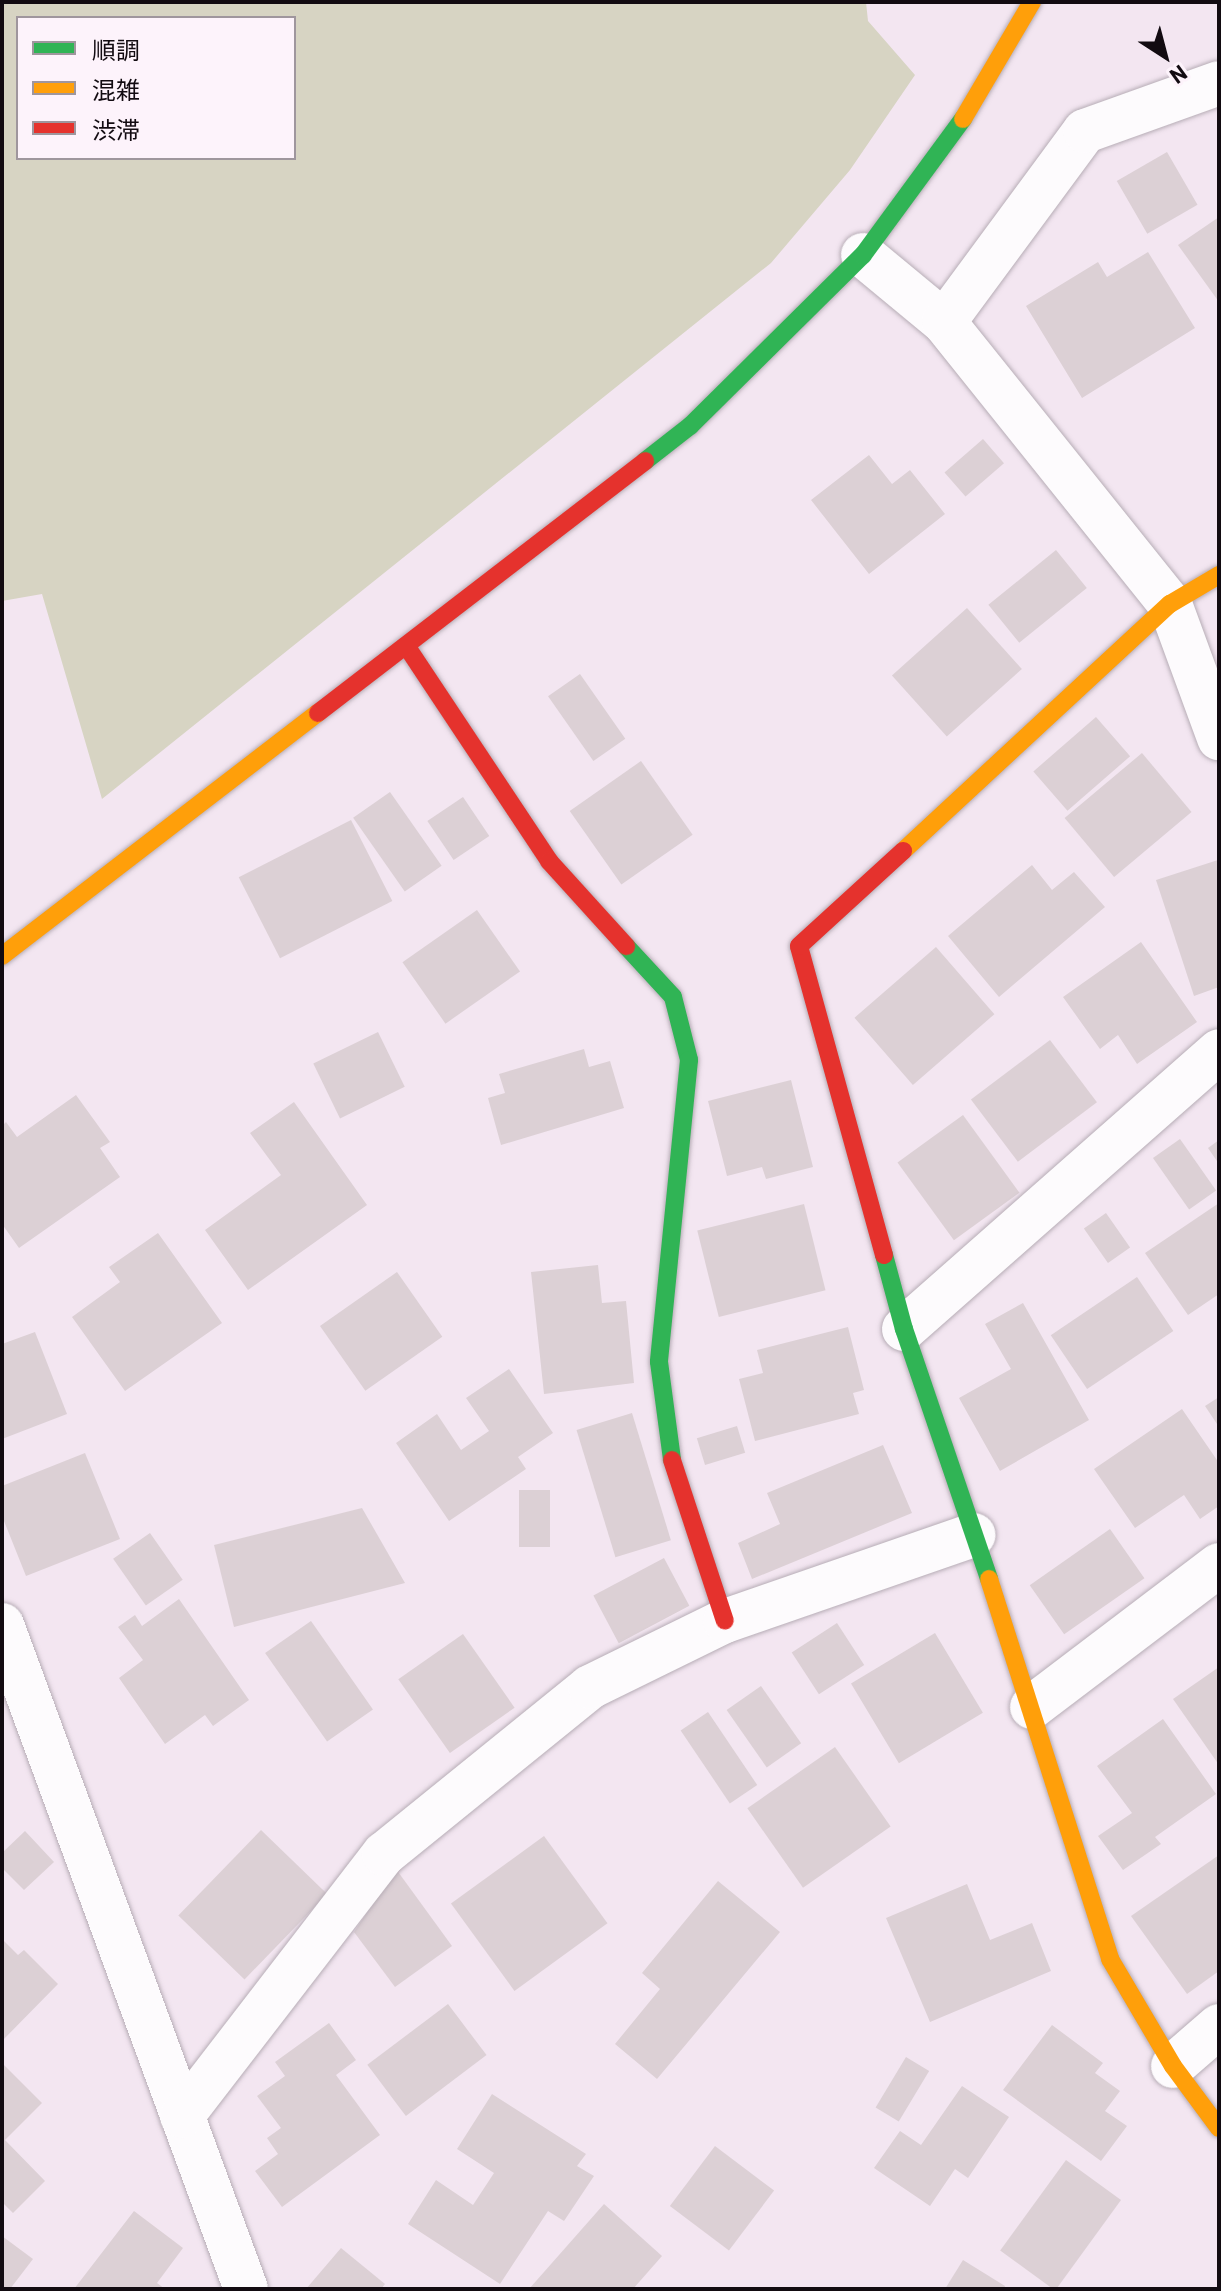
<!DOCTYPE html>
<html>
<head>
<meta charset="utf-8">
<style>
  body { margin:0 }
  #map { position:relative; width:1221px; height:2291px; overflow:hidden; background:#f3e6f1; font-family:Barlow,"Noto Sans JP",sans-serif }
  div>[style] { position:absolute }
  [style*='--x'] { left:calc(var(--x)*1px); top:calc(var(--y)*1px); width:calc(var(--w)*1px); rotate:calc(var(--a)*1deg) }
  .green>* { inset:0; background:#d7d4c3 }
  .building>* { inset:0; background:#dcd0d5; transform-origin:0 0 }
  .roads { filter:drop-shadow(0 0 2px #b7adb6) drop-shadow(0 0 2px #b7adb6) }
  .street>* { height:44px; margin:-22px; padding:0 22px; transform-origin:22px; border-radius:22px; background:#fdfbfd }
  .fast>* { height:18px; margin:-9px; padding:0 9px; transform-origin:9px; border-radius:9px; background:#30b455 }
  .slow>* { height:18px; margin:-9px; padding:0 9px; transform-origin:9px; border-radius:9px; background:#ff9f0a }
  .jam>* { height:18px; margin:-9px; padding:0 9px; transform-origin:9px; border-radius:9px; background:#e5322d }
  span { translate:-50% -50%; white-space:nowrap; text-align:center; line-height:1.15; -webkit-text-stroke:6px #fdf3fb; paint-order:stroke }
  .frame { position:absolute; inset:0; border:4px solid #120b11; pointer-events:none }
  .legend { position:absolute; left:16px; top:16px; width:280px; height:144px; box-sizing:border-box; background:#fdf3fb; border:2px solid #9f969d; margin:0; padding:10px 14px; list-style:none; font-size:24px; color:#120b11 }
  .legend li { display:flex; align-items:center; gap:16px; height:40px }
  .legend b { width:40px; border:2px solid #9f969d }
  .north { position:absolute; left:1125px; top:16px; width:80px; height:80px; -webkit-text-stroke:6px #fdf3fb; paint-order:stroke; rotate:144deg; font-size:22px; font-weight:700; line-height:32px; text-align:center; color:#120b11 }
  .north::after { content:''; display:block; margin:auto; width:28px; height:36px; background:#120b11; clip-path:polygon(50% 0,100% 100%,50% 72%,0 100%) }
</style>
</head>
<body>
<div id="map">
  <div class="green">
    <i style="clip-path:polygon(evenodd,2px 2px,866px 2px,868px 21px,915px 75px,850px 170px,771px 263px,102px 799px,42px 594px,2px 601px,2px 2px,18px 18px,294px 18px,294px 158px,18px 158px,18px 18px)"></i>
  </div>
  <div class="building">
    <i style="left:1167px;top:152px;width:61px;height:58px;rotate:60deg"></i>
    <i style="clip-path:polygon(1219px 217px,1219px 302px,1178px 245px)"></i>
    <i style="clip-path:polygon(1148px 252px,1195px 328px,1082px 398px,1026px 306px,1098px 262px,1107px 277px)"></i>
    <i style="left:983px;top:439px;width:32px;height:51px;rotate:49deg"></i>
    <i style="clip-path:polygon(869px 455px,892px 484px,910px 470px,945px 514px,869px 574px,811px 500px)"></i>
    <i style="left:1056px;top:550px;width:49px;height:87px;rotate:51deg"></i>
    <i style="left:967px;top:608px;width:82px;height:101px;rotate:48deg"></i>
    <i style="left:580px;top:674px;width:79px;height:39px;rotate:55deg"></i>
    <i style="left:1096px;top:717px;width:52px;height:83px;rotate:49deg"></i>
    <i style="left:1142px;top:753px;width:77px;height:101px;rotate:50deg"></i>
    <i style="left:641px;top:761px;width:90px;height:87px;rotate:55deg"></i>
    <i style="left:390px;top:792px;width:90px;height:45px;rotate:55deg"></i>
    <i style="left:463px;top:797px;width:47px;height:43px;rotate:56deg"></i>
    <i style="left:351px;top:820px;width:91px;height:126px;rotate:63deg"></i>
    <i style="clip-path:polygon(1218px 860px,1219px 987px,1194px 996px,1156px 880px)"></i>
    <i style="clip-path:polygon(1032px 865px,1052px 890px,1074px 872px,1105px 907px,999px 997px,948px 936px)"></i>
    <i style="left:477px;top:910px;width:75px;height:91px;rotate:55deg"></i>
    <i style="clip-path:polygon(1141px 942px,1197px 1022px,1137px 1064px,1118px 1035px,1100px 1049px,1063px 997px)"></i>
    <i style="left:936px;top:947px;width:89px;height:108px;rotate:49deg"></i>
    <i style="left:378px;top:1032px;width:61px;height:72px;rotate:64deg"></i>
    <i style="left:1050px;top:1040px;width:78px;height:99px;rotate:53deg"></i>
    <i style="clip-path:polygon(584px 1049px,589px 1067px,610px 1061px,624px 1108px,501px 1145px,488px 1098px,505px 1093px,499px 1074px)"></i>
    <i style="clip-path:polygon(791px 1080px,813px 1167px,766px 1179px,762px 1167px,727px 1176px,708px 1101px)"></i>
    <i style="clip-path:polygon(76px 1095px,110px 1142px,100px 1148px,120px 1177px,19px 1248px,2px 1224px,2px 1126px,6px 1122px,17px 1137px)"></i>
    <i style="clip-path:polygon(294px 1102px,367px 1205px,248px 1290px,205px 1230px,281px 1175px,250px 1133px)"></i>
    <i style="left:963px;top:1115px;width:96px;height:81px;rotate:54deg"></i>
    <i style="left:1180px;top:1139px;width:63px;height:33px;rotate:55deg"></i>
    <i style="clip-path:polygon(1219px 1140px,1219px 1164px,1208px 1148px)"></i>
    <i style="clip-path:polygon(1219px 1203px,1219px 1294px,1188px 1315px,1145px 1253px)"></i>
    <i style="left:804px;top:1204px;width:89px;height:110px;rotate:76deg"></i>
    <i style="left:1106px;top:1213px;width:42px;height:27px;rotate:55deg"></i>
    <i style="clip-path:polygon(158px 1233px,222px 1323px,125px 1391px,72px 1317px,120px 1282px,109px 1267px)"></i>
    <i style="clip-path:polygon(598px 1265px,602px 1303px,626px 1301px,634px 1383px,544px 1394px,531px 1272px)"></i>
    <i style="left:397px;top:1272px;width:79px;height:94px;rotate:55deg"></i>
    <i style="left:1137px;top:1277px;width:65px;height:104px;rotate:56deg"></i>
    <i style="clip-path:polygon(1023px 1303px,1089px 1420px,1000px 1471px,959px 1398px,1011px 1369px,985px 1324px)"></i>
    <i style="clip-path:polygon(848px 1327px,864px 1390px,853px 1393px,859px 1414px,755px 1441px,739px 1379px,763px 1373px,757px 1350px)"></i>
    <i style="clip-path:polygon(35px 1332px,67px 1414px,2px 1439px,2px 1344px)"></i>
    <i style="clip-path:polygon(509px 1369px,553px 1433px,518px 1457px,526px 1469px,449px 1521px,396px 1443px,437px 1414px,461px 1450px,489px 1431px,466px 1398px)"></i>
    <i style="clip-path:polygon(1219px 1397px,1219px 1427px,1205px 1406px)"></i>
    <i style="clip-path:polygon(1182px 1409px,1219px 1463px,1219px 1506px,1200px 1519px,1184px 1495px,1135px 1528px,1094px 1469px)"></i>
    <i style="left:632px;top:1413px;width:133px;height:58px;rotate:73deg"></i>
    <i style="left:737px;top:1426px;width:28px;height:42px;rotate:73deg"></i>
    <i style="clip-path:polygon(883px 1445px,912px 1513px,752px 1579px,738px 1543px,780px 1524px,767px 1493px)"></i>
    <i style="clip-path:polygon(85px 1453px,120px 1539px,26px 1576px,2px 1516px,2px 1486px)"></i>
    <i style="left:550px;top:1490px;width:57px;height:31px;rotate:90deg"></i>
    <i style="clip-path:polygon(362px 1508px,405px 1583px,234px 1627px,214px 1545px)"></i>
    <i style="left:1110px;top:1529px;width:60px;height:98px;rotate:55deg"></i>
    <i style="left:150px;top:1533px;width:57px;height:45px;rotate:55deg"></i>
    <i style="left:664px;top:1558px;width:54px;height:80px;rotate:62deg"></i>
    <i style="clip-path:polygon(179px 1599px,249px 1700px,213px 1726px,205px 1715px,165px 1744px,119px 1678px,143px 1660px,118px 1627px,135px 1615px,142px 1626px)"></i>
    <i style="left:311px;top:1621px;width:108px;height:56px;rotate:55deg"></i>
    <i style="left:837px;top:1623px;width:50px;height:54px;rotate:57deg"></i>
    <i style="left:935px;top:1633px;width:93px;height:98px;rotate:59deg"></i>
    <i style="left:463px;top:1634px;width:90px;height:79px;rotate:55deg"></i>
    <i style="clip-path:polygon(1219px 1667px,1219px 1765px,1173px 1699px)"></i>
    <i style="left:761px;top:1686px;width:70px;height:42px;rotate:55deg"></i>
    <i style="left:708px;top:1712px;width:88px;height:33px;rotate:56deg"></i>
    <i style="clip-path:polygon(1163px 1719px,1216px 1794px,1155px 1837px,1161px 1844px,1123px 1870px,1098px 1836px,1132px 1813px,1097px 1766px)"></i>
    <i style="left:835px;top:1747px;width:97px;height:107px;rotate:55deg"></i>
    <i style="left:261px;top:1830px;width:92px;height:119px;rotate:44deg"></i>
    <i style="clip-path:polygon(25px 1831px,54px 1862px,24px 1890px,2px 1868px,2px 1853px)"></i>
    <i style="left:544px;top:1836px;width:108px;height:115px;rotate:54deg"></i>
    <i style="clip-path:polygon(1219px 1855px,1219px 1971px,1187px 1994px,1131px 1916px)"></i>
    <i style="clip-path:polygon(396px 1869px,452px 1946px,395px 1987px,354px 1932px)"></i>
    <i style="clip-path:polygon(718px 1881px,780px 1932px,657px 2079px,615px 2044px,660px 1989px,642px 1973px)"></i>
    <i style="clip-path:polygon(967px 1884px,990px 1940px,1032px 1923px,1051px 1971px,930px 2022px,886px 1918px)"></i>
    <i style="clip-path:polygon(2px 1939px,18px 1955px,24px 1950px,58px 1984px,2px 2041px)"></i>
    <i style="left:448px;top:2004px;width:64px;height:101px;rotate:53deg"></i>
    <i style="clip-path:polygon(329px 2023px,356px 2060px,336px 2075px,380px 2135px,282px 2207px,255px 2171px,278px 2154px,267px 2138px,281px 2128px,257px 2096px,285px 2076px,275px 2062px)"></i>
    <i style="clip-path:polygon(1052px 2025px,1103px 2063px,1095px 2073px,1120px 2091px,1105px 2111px,1127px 2126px,1101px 2161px,1003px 2090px)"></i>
    <i style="left:906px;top:2057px;width:27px;height:59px;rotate:31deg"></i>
    <i style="clip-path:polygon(2px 2063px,42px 2103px,5px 2140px,45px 2181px,13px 2213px,2px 2202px)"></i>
    <i style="clip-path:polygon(962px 2086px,1009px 2117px,968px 2178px,955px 2169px,930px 2206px,874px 2168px,900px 2131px,921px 2145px)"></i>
    <i style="clip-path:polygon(492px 2094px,586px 2154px,577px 2166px,594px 2176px,564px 2221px,548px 2211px,500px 2284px,408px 2224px,436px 2180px,473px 2205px,494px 2173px,457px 2149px)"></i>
    <i style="left:715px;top:2146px;width:74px;height:75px;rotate:37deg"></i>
    <i style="left:1066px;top:2160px;width:68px;height:112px;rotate:36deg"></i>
    <i style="clip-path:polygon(604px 2204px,662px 2256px,633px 2289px,529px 2289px)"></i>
    <i style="clip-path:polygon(134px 2211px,183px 2248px,157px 2283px,165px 2289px,74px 2289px)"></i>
    <i style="clip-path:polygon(2px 2236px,33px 2259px,10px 2289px,2px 2289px)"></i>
    <i style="clip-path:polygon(341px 2248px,385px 2284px,381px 2289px,306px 2289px)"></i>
    <i style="clip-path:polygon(963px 2260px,1005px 2286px,1004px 2289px,945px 2289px)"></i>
  </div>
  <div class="roads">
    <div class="street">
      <i style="--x:863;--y:255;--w:105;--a:39.6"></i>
      <i style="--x:944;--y:322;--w:361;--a:51.3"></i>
      <i style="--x:1170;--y:604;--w:143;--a:69.9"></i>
      <i style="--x:944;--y:322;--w:237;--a:-53.6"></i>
      <i style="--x:1085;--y:131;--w:142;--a:-19.7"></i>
      <i style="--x:904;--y:1329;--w:420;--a:-41.4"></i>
      <i style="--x:2;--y:1625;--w:707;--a:69.82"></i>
      <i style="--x:1032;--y:1707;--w:235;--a:-37.2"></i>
      <i style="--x:1173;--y:2066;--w:61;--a:-41"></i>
      <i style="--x:182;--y:2116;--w:331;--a:-52.4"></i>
      <i style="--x:384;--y:1854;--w:265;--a:-39"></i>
      <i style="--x:590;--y:1687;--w:150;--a:-26.1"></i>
      <i style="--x:725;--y:1621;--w:263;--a:-19.1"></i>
    </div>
    <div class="fast">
      <i style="--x:645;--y:461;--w:57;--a:-37.9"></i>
      <i style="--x:690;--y:426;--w:243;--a:-44.7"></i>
      <i style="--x:863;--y:255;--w:169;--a:-53.7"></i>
      <i style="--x:626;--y:946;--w:69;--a:47.3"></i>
      <i style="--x:673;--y:997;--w:65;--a:75.7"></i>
      <i style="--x:689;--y:1060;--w:303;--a:95.7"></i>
      <i style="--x:659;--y:1362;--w:99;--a:82.4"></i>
      <i style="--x:884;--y:1255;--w:77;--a:74.9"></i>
      <i style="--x:904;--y:1329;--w:264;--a:71.2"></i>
    </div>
    <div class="slow">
      <i style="--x:963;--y:119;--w:136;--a:-59.5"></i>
      <i style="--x:903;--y:851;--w:364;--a:-42.8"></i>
      <i style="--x:1170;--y:604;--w:57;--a:-30.6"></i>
      <i style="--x:2;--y:956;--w:399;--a:-37.6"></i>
      <i style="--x:989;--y:1579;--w:399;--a:72.3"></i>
      <i style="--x:1110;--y:1959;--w:124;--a:59.5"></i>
      <i style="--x:1173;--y:2066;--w:77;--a:53.4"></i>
    </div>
    <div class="jam">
      <i style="--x:407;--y:647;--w:257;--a:56.4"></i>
      <i style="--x:549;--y:861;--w:115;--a:47.8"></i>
      <i style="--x:318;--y:713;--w:413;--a:-37.6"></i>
      <i style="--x:884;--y:1255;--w:320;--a:-105.4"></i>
      <i style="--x:799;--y:946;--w:141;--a:-42.4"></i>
      <i style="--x:672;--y:1460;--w:169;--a:71.8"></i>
    </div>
  </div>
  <div class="frame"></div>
  <ul class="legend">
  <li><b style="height:10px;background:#30b455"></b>順調</li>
  <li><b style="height:10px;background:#ff9f0a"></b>混雑</li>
  <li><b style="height:10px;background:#e5322d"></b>渋滞</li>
  </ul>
  <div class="north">N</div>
</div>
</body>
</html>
